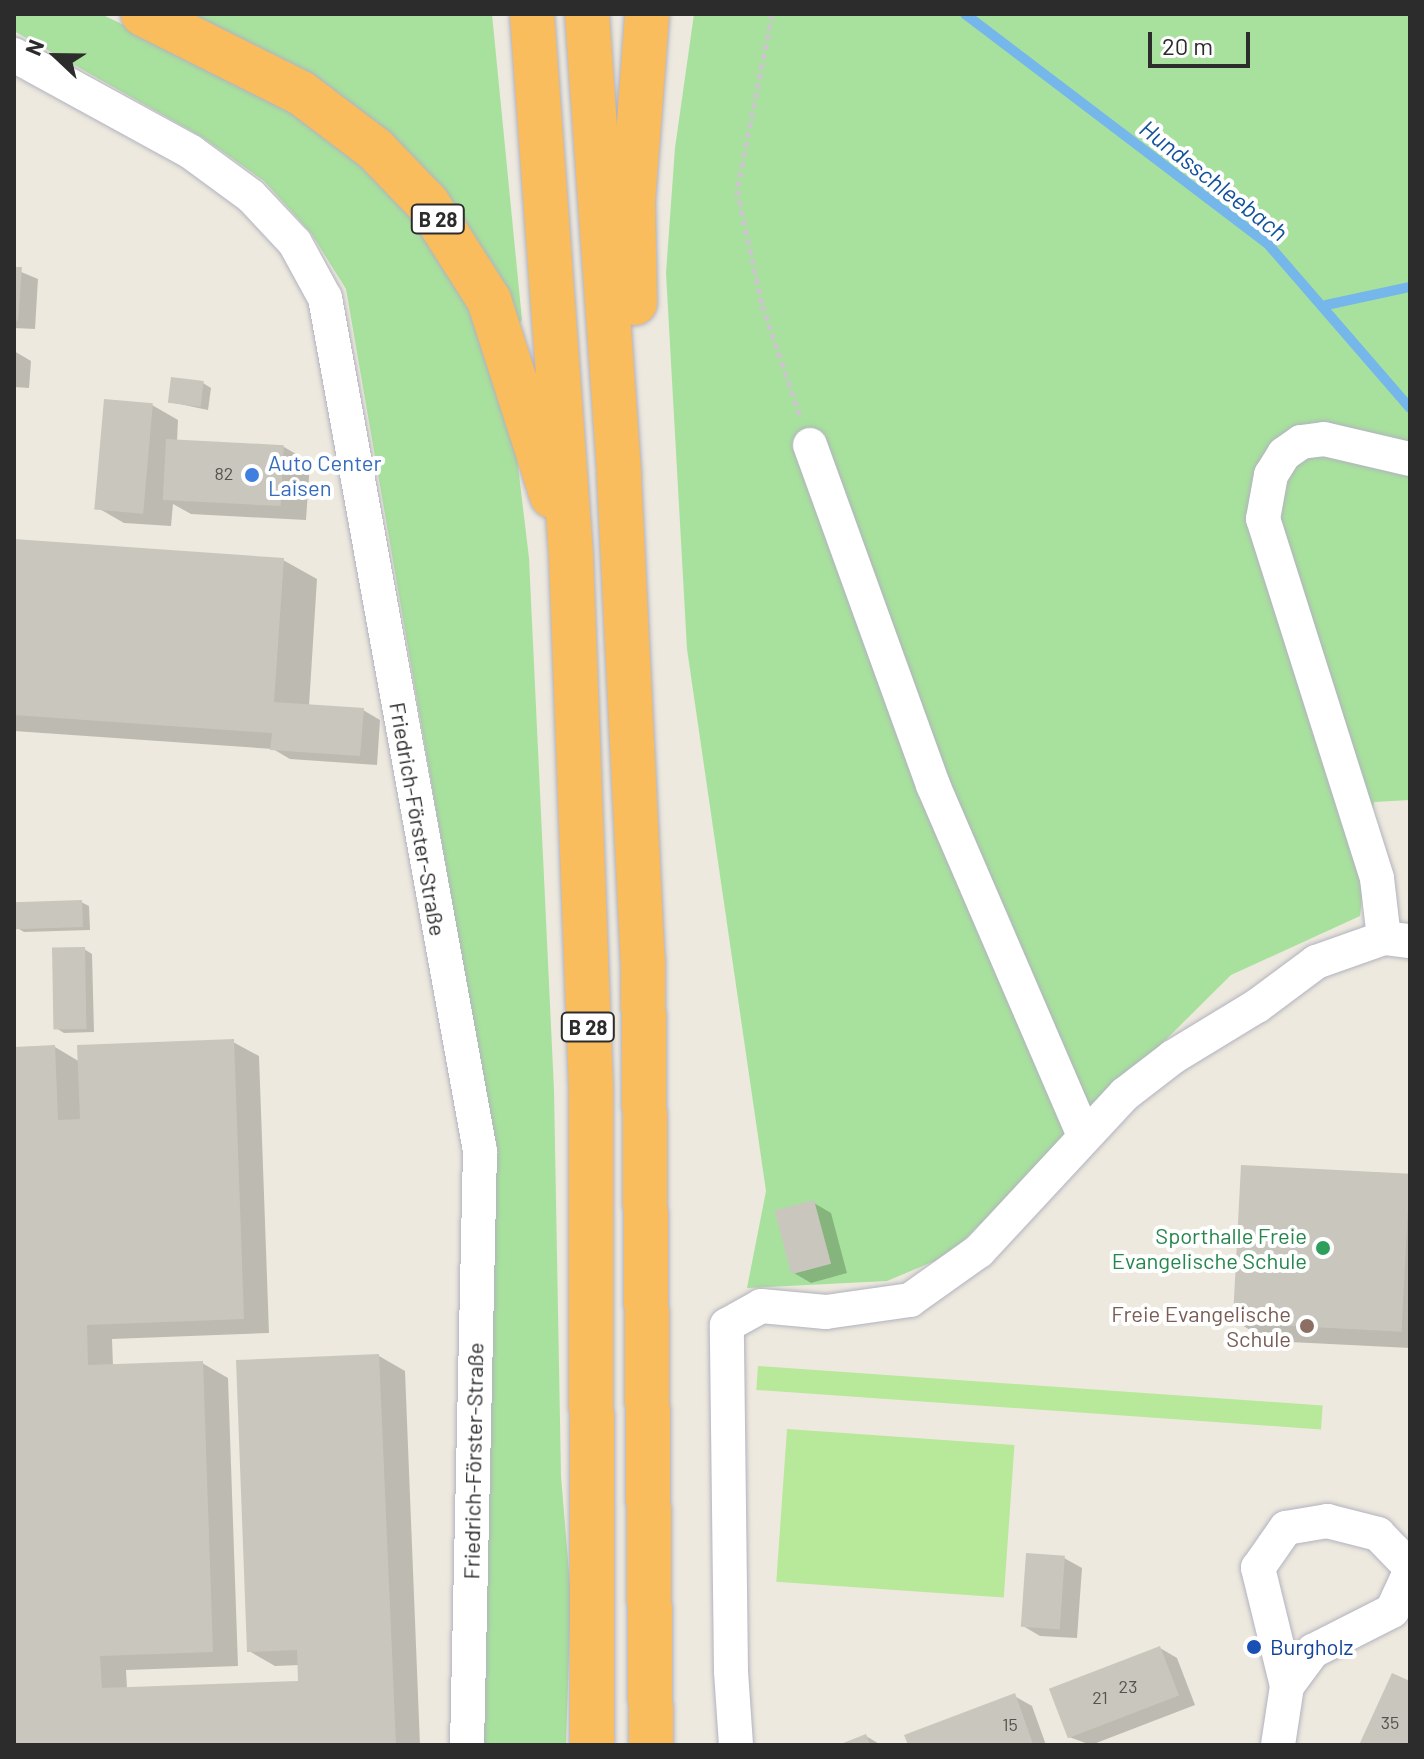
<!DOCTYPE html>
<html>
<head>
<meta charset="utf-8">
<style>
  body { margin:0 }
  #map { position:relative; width:1424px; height:1759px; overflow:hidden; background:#ede9de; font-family:Barlow,sans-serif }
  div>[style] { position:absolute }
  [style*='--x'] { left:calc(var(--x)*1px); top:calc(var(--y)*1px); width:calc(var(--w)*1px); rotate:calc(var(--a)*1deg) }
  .green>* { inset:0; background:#a8e19d }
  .pitch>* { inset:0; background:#b8e899; transform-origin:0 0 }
  .shadow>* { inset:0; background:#0003 }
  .stream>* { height:10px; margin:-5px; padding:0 5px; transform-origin:5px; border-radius:5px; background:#75b6eb }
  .building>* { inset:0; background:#c9c7bd; transform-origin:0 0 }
  .path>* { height:5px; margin-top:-2.5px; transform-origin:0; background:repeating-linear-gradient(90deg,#c8c8c8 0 6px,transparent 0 10px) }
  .roads { filter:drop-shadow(0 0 2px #b2b2bf) drop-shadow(0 0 2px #b2b2bf) }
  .minor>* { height:34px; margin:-17px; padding:0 17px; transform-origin:17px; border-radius:17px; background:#fff }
  .highway>* { height:44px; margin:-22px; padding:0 22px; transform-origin:22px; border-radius:22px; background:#f9bd5d }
  .dots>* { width:22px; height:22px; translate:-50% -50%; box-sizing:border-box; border:4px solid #fff; border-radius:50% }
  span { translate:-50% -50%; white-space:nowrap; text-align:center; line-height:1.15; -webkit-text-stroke:8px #fff; paint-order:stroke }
  .number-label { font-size:18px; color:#535350 }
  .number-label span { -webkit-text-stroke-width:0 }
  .shield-label span { padding:2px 6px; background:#fff; border:2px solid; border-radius:6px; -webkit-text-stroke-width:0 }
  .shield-label { font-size:20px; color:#2c2c2c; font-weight:700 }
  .shop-label { font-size:22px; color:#366cbe }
  .left { translate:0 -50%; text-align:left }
  .street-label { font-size:22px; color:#2c2c2c }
  .leisure-label { font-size:22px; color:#27864d }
  .right { translate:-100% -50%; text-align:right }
  .education-label { font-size:22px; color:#785e54 }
  .transit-label { font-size:22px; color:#164399 }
  .water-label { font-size:24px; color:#12529a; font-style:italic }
  .frame { position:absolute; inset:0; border:16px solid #2c2c2c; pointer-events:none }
  .north { position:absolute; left:16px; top:16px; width:80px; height:80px; -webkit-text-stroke:6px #fff; paint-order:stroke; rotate:292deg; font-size:22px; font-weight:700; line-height:32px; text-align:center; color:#2c2c2c }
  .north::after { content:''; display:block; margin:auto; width:28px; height:36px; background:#2c2c2c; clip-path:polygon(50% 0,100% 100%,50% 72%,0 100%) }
  .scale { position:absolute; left:1148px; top:32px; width:102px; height:36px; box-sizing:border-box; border:4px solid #2c2c2c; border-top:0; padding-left:10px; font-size:24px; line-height:28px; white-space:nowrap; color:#2c2c2c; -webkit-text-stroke:6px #fff; paint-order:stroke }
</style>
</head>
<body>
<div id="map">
  <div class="green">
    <i style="clip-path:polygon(14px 14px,101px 14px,305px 112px,398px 197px,448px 263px,509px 391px,529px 558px,554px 1090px,561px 1476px,571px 1596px,566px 1745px,479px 1745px,492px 1133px,346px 289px,311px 233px,264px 181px,202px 137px,14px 31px)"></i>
    <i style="clip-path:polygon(172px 14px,492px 14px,522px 320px,518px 326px,469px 241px)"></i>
    <i style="clip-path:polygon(694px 14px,1410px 14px,1410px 800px,1374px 802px,1360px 916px,1231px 975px,949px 1255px,887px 1281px,747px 1288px,766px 1191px,687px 649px,666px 273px,675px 148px)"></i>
  </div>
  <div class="pitch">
    <i style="left:758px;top:1366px;width:566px;height:24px;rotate:4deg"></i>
    <i style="left:787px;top:1429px;width:228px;height:153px;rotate:4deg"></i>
  </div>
  <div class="shadow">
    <i style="clip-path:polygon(14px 269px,38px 279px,35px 329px,14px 328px)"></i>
    <i style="clip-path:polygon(14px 351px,31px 361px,29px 388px,14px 387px)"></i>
    <i style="clip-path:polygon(203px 383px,211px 388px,208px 410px,170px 402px)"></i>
    <i style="clip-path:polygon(152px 405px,178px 420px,177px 442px,284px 447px,310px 462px,306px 520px,191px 514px,173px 504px,171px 526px,124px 523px,98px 508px)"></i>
    <i style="clip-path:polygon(14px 541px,283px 560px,317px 579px,309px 706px,363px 710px,380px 720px,377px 765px,290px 759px,273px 749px,14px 731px)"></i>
    <i style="clip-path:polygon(81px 902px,89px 906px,90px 930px,24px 932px,16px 927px)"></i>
    <i style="clip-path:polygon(84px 949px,92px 954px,94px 1032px,64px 1033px,56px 1028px)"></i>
    <i style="clip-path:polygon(233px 1042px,259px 1056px,269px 1333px,112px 1339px,113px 1366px,202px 1363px,228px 1378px,238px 1666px,126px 1670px,127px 1689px,301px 1683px,300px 1665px,275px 1666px,249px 1651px,379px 1356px,405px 1371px,420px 1745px,14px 1745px,14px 1049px,55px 1047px,80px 1062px)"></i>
    <i style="clip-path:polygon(1410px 1175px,1410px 1348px,1269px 1341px,1235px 1321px)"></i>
    <i style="clip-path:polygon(814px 1203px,831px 1213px,847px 1273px,811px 1283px,794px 1273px)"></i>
    <i style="clip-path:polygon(1064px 1558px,1082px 1568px,1077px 1638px,1040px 1636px,1023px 1626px)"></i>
    <i style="clip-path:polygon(1160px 1648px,1177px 1658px,1195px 1705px,1091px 1745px,1069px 1737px)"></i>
    <i style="clip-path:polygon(1014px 1696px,1032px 1706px,1046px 1745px,910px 1745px,907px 1736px)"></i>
    <i style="clip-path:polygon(866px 1736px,881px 1745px,843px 1745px)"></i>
  </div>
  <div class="stream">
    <i style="--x:965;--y:14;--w:379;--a:37.2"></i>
    <i style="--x:1267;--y:243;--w:218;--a:49.1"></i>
    <i style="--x:1326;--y:305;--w:86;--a:-12.1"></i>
  </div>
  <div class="building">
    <i style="clip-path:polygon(14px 267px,22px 267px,18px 321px,14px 320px)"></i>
    <i style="left:171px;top:377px;width:33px;height:26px;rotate:7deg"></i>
    <i style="left:104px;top:399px;width:49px;height:111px;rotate:5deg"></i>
    <i style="left:166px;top:439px;width:118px;height:61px;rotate:3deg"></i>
    <i style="clip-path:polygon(14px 539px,284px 558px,274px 702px,364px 708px,360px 756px,270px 750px,272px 733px,14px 715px)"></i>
    <i style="left:82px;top:900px;width:27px;height:68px;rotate:88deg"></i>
    <i style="left:85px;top:947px;width:82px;height:33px;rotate:89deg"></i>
    <i style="clip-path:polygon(234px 1039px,244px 1319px,87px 1325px,88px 1365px,203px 1361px,213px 1652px,100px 1656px,102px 1688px,298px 1681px,297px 1650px,247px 1652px,236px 1360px,379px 1354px,396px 1745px,14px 1745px,14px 1047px,55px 1045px,58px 1120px,80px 1119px,77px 1045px)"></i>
    <i style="left:1241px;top:1165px;width:169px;height:158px;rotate:3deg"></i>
    <i style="left:814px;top:1200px;width:66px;height:41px;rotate:75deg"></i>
    <i style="left:1026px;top:1553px;width:39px;height:74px;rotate:4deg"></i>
    <i style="left:1160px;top:1646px;width:53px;height:119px;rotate:69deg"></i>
    <i style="clip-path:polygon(1392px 1673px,1410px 1681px,1410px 1745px,1359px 1745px)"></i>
    <i style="clip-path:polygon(1015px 1693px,1033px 1744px,908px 1745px,904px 1735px)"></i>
    <i style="clip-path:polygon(866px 1734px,870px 1745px,838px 1745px)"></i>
  </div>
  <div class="path">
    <i style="--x:772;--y:14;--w:179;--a:101.2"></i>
    <i style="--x:737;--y:190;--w:118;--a:77.7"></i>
    <i style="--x:762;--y:305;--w:117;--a:71.1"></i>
  </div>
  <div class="roads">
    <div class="minor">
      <i style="--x:14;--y:55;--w:202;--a:28.7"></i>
      <i style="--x:191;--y:152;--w:74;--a:36.3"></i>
      <i style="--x:251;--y:196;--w:64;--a:46.9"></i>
      <i style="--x:295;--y:243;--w:63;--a:61.4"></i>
      <i style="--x:325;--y:298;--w:867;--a:79.7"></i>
      <i style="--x:480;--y:1151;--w:594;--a:91.25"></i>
      <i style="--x:810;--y:445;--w:362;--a:70.1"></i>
      <i style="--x:933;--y:785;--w:382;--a:66.7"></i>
      <i style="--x:1384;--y:938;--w:60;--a:-96.7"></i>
      <i style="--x:1377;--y:878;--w:377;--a:-107.6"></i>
      <i style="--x:1263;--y:519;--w:45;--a:-79.7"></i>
      <i style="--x:1271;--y:475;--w:25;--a:-58"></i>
      <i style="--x:1284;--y:454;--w:21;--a:-35"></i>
      <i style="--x:1301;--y:442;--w:23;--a:-7"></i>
      <i style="--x:1324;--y:439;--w:88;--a:13.1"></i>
      <i style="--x:1287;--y:1686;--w:44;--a:-53.4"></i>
      <i style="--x:1313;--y:1651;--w:89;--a:-26.9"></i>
      <i style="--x:1392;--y:1611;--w:43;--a:-65.2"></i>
      <i style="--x:736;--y:1745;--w:74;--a:-93.9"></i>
      <i style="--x:731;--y:1671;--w:346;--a:-90.7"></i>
      <i style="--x:727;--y:1325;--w:39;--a:-29"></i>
      <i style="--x:761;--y:1306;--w:65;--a:5.3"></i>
      <i style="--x:826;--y:1312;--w:85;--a:-8.1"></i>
      <i style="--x:910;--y:1300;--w:85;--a:-35.4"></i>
      <i style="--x:979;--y:1251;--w:214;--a:-47.1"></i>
      <i style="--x:1125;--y:1094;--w:61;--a:-37.6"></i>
      <i style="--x:1173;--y:1057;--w:98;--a:-31.3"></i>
      <i style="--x:1257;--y:1006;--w:74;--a:-36.7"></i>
      <i style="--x:1316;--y:962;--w:72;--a:-19.4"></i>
      <i style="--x:1384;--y:938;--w:26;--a:7"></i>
      <i style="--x:1278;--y:1745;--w:60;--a:-81.3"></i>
      <i style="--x:1287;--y:1686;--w:122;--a:-103.8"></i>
      <i style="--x:1258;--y:1568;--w:49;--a:-55"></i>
      <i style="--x:1286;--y:1528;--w:42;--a:-9.7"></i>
      <i style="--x:1327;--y:1521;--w:53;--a:14.3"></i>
      <i style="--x:1378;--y:1534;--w:46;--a:45.9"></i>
    </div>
    <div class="highway">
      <i style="--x:143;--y:14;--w:177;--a:26.6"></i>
      <i style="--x:301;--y:93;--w:93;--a:37.1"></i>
      <i style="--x:375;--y:149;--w:76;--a:46.1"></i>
      <i style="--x:428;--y:204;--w:114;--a:57.6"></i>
      <i style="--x:489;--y:300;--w:206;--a:72.2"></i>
      <i style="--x:532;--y:14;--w:543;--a:85.88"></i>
      <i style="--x:571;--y:556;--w:532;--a:87.85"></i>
      <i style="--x:591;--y:1088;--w:657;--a:89.91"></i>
      <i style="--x:587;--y:14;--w:463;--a:86"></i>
      <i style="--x:619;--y:476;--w:485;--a:87.2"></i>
      <i style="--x:643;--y:960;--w:785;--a:89.42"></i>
      <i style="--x:635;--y:303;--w:101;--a:-91.1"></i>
      <i style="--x:633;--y:202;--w:189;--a:-85.7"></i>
    </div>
  </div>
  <div class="dots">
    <i style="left:252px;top:475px;background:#3f7fe0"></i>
    <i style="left:1323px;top:1248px;background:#2e9e5b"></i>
    <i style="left:1307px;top:1326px;background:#8d6e63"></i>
    <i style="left:1254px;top:1647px;background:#1a4fb4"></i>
  </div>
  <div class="number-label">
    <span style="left:224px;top:473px">82</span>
    <span style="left:1128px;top:1686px">23</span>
    <span style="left:1100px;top:1697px">21</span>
    <span style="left:1390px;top:1722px">35</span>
    <span style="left:1010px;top:1724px">15</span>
  </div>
  <div class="shield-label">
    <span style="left:438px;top:219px">B 28</span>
    <span style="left:588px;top:1027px">B 28</span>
  </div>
  <div class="shop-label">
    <span class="left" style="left:268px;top:475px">Auto Center<br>Laisen</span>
  </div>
  <div class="street-label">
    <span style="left:418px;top:819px;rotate:80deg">Friedrich-Förster-Straße</span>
    <span style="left:473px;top:1461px;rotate:-89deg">Friedrich-Förster-Straße</span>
  </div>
  <div class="leisure-label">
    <span class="right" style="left:1307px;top:1248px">Sporthalle Freie<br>Evangelische Schule</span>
  </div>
  <div class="education-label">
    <span class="right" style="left:1291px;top:1326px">Freie Evangelische<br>Schule</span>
  </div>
  <div class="transit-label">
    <span class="left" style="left:1270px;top:1647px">Burgholz</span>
  </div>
  <div class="water-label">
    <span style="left:1214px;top:180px;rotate:38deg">Hundsschleebach</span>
  </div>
  <div class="frame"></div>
  <div class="north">N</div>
  <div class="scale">20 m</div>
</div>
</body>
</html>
